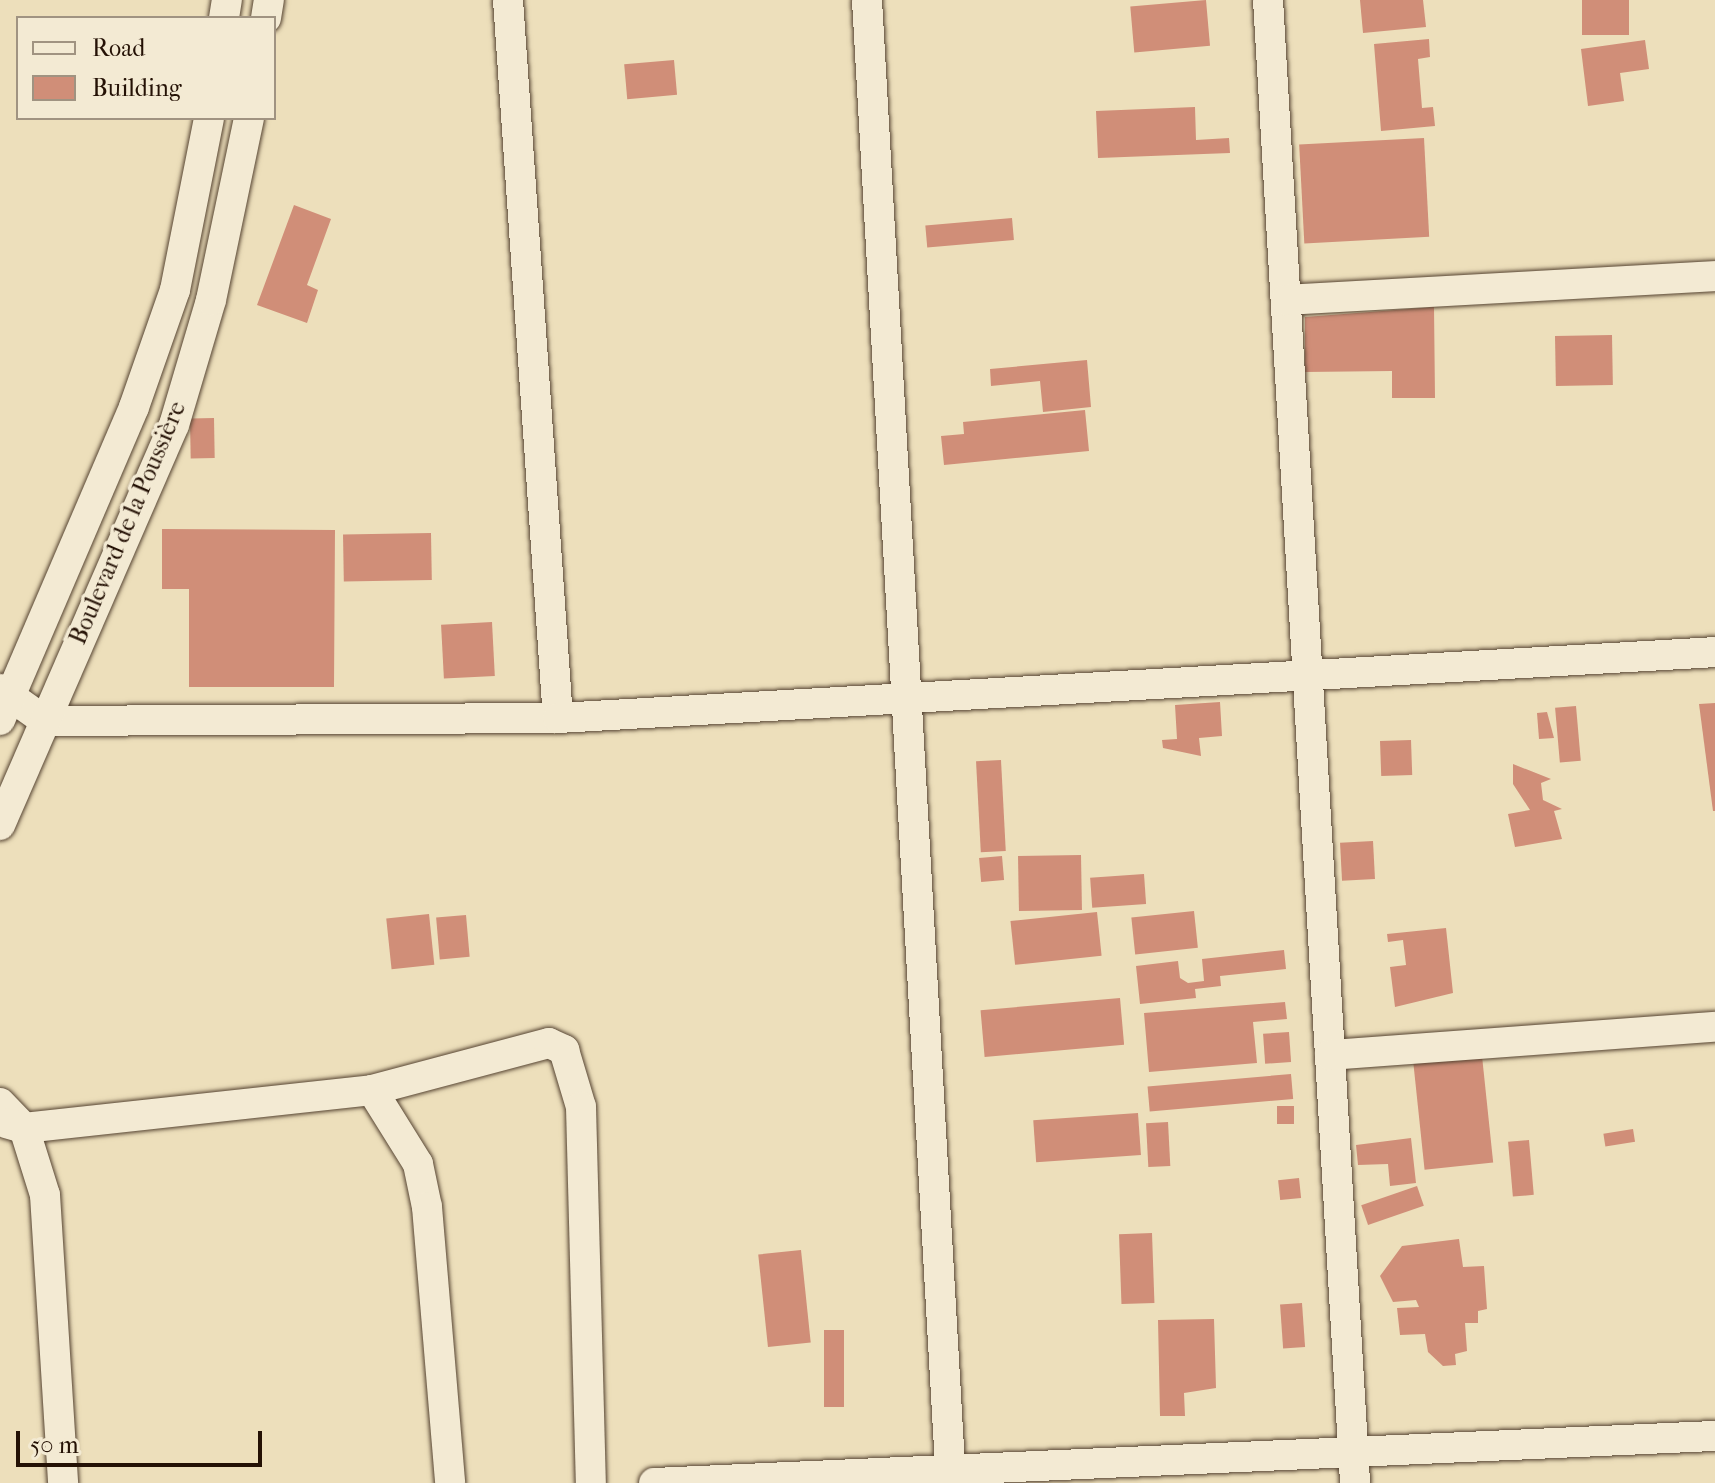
<!DOCTYPE html>
<html>
<head>
<meta charset="utf-8">
<style>
  body { margin:0 }
  #map { position:relative; width:1715px; height:1483px; overflow:hidden; background:#eddfbb; font-family:"IM FELL French Canon",serif }
  div>[style] { position:absolute }
  [style*='--x'] { left:calc(var(--x)*1px); top:calc(var(--y)*1px); width:calc(var(--w)*1px); rotate:calc(var(--a)*1deg) }
  .building>* { inset:0; background:#d08e78; transform-origin:0 0 }
  .roads { filter:drop-shadow(0 0 2px #564432) drop-shadow(0 0 2px #564432) }
  .street>* { height:30px; margin:-15px; padding:0 15px; transform-origin:15px; border-radius:15px; background:#f3ead3 }
  span { translate:-50% -50%; white-space:nowrap; text-align:center; line-height:1.15; -webkit-text-stroke:7px #f3ead3; paint-order:stroke }
  .street-label { font-size:24px; color:#241105 }
  .legend { position:absolute; left:16px; top:16px; width:260px; height:104px; box-sizing:border-box; background:#f3ead3; border:2px solid #a09381; margin:0; padding:10px 14px; list-style:none; font-size:24px; color:#241105 }
  .legend li { display:flex; align-items:center; gap:16px; height:40px }
  .legend b { width:40px; border:2px solid #a09381 }
  .scale { position:absolute; left:16px; top:1431px; width:246px; height:36px; box-sizing:border-box; border:4px solid #241105; border-top:0; padding-left:10px; font-size:24px; line-height:28px; white-space:nowrap; color:#241105; -webkit-text-stroke:6px #f3ead3; paint-order:stroke }
</style>
</head>
<body>
<div id="map">
  <div class="building">
    <i style="left:1206px;top:0;width:46px;height:76px;rotate:85deg"></i>
    <i style="clip-path:polygon(1360px 0,1423px 0,1426px 27px,1363px 33px)"></i>
    <i style="left:1582px;top:0;width:47px;height:35px"></i>
    <i style="clip-path:polygon(1429px 39px,1430px 57px,1418px 59px,1422px 108px,1433px 107px,1435px 126px,1381px 131px,1374px 44px)"></i>
    <i style="clip-path:polygon(1645px 40px,1649px 69px,1620px 73px,1624px 101px,1588px 106px,1581px 49px)"></i>
    <i style="left:674px;top:60px;width:35px;height:50px;rotate:85deg"></i>
    <i style="clip-path:polygon(1195px 107px,1196px 140px,1229px 138px,1230px 153px,1098px 158px,1096px 111px)"></i>
    <i style="left:1424px;top:138px;width:99px;height:125px;rotate:87deg"></i>
    <i style="clip-path:polygon(294px 205px,331px 219px,307px 285px,318px 290px,307px 323px,257px 305px)"></i>
    <i style="left:1012px;top:218px;width:22px;height:87px;rotate:85deg"></i>
    <i style="clip-path:polygon(1434px 307px,1435px 398px,1392px 398px,1392px 371px,1305px 372px,1305px 317px)"></i>
    <i style="left:1612px;top:335px;width:50px;height:57px;rotate:89deg"></i>
    <i style="clip-path:polygon(1087px 360px,1091px 407px,1043px 412px,1040px 381px,991px 386px,990px 369px)"></i>
    <i style="clip-path:polygon(1085px 410px,1089px 451px,944px 465px,941px 436px,964px 434px,963px 422px)"></i>
    <i style="left:214px;top:418px;width:40px;height:24px;rotate:89deg"></i>
    <i style="clip-path:polygon(162px 529px,335px 530px,334px 687px,189px 687px,189px 589px,162px 589px)"></i>
    <i style="left:431px;top:533px;width:47px;height:88px;rotate:89deg"></i>
    <i style="left:492px;top:622px;width:54px;height:51px;rotate:87deg"></i>
    <i style="clip-path:polygon(1220px 702px,1222px 736px,1199px 738px,1201px 756px,1163px 748px,1162px 740px,1177px 739px,1175px 705px)"></i>
    <i style="clip-path:polygon(1715px 703px,1715px 811px,1713px 811px,1699px 704px)"></i>
    <i style="left:1576px;top:706px;width:55px;height:21px;rotate:85deg"></i>
    <i style="clip-path:polygon(1547px 712px,1554px 738px,1539px 739px,1537px 713px)"></i>
    <i style="left:1411px;top:740px;width:35px;height:31px;rotate:88deg"></i>
    <i style="left:1001px;top:760px;width:91px;height:25px;rotate:87deg"></i>
    <i style="clip-path:polygon(1513px 764px,1551px 779px,1541px 783px,1543px 800px,1562px 809px,1554px 811px,1562px 839px,1515px 847px,1508px 814px,1530px 810px,1513px 784px)"></i>
    <i style="left:1373px;top:841px;width:38px;height:33px;rotate:87deg"></i>
    <i style="left:1081px;top:855px;width:55px;height:63px;rotate:89deg"></i>
    <i style="left:1002px;top:856px;width:24px;height:23px;rotate:85deg"></i>
    <i style="left:1144px;top:874px;width:30px;height:54px;rotate:86deg"></i>
    <i style="left:1194px;top:911px;width:37px;height:63px;rotate:84deg"></i>
    <i style="left:1097px;top:912px;width:44px;height:87px;rotate:84deg"></i>
    <i style="left:429px;top:914px;width:51px;height:43px;rotate:84deg"></i>
    <i style="left:466px;top:915px;width:42px;height:30px;rotate:85deg"></i>
    <i style="clip-path:polygon(1446px 928px,1453px 993px,1395px 1007px,1390px 967px,1406px 965px,1403px 940px,1388px 942px,1387px 934px)"></i>
    <i style="clip-path:polygon(1284px 950px,1286px 969px,1220px 976px,1221px 986px,1195px 989px,1196px 998px,1140px 1004px,1136px 966px,1178px 961px,1180px 978px,1188px 983px,1204px 981px,1202px 959px)"></i>
    <i style="left:1120px;top:998px;width:47px;height:140px;rotate:85deg"></i>
    <i style="clip-path:polygon(1285px 1002px,1287px 1019px,1253px 1022px,1257px 1063px,1149px 1072px,1144px 1013px)"></i>
    <i style="left:1289px;top:1032px;width:30px;height:26px;rotate:86deg"></i>
    <i style="left:1482px;top:1056px;width:107px;height:69px;rotate:84deg"></i>
    <i style="left:1291px;top:1074px;width:25px;height:144px;rotate:85deg"></i>
    <i style="left:1277px;top:1106px;width:17px;height:18px"></i>
    <i style="left:1138px;top:1113px;width:42px;height:105px;rotate:86deg"></i>
    <i style="left:1168px;top:1122px;width:44px;height:22px;rotate:87deg"></i>
    <i style="left:1633px;top:1129px;width:13px;height:30px;rotate:81deg"></i>
    <i style="clip-path:polygon(1411px 1138px,1416px 1183px,1390px 1186px,1388px 1164px,1358px 1165px,1356px 1145px)"></i>
    <i style="left:1529px;top:1140px;width:55px;height:21px;rotate:85deg"></i>
    <i style="left:1299px;top:1178px;width:20px;height:21px;rotate:84deg"></i>
    <i style="left:1417px;top:1186px;width:21px;height:59px;rotate:71deg"></i>
    <i style="left:1152px;top:1233px;width:70px;height:33px;rotate:88deg"></i>
    <i style="clip-path:polygon(1459px 1239px,1463px 1267px,1484px 1266px,1487px 1309px,1478px 1311px,1478px 1323px,1465px 1323px,1467px 1351px,1455px 1354px,1456px 1365px,1443px 1366px,1428px 1352px,1425px 1334px,1400px 1335px,1397px 1308px,1419px 1307px,1416px 1300px,1393px 1302px,1380px 1276px,1402px 1246px)"></i>
    <i style="left:801px;top:1250px;width:93px;height:43px;rotate:84deg"></i>
    <i style="left:1302px;top:1303px;width:44px;height:22px;rotate:86deg"></i>
    <i style="clip-path:polygon(1214px 1319px,1216px 1388px,1184px 1393px,1185px 1416px,1160px 1416px,1158px 1320px)"></i>
    <i style="left:824px;top:1330px;width:20px;height:77px"></i>
  </div>
  <div class="roads">
    <div class="street">
      <i style="--x:508;--y:0;--w:720;--a:86.02"></i>
      <i style="--x:867;--y:0;--w:1485;--a:86.76"></i>
      <i style="--x:1268;--y:0;--w:1486;--a:86.64"></i>
      <i style="--x:224;--y:18;--w:18;--a:-81"></i>
      <i style="--x:266;--y:18;--w:18;--a:-81"></i>
      <i style="--x:1286;--y:300;--w:430;--a:-3.2"></i>
      <i style="--x:0;--y:689;--w:55;--a:35.4"></i>
      <i style="--x:45;--y:721;--w:513;--a:-0.34"></i>
      <i style="--x:558;--y:718;--w:1159;--a:-3.26"></i>
      <i style="--x:0;--y:720;--w:340;--a:-66.8"></i>
      <i style="--x:134;--y:407;--w:124;--a:-70.7"></i>
      <i style="--x:175;--y:290;--w:175;--a:-78.8"></i>
      <i style="--x:0;--y:825;--w:436;--a:-66.5"></i>
      <i style="--x:174;--y:425;--w:130;--a:-73.5"></i>
      <i style="--x:211;--y:300;--w:186;--a:-78.2"></i>
      <i style="--x:1330;--y:1055;--w:386;--a:-4.2"></i>
      <i style="--x:372;--y:1090;--w:183;--a:-14.9"></i>
      <i style="--x:549;--y:1043;--w:17;--a:25"></i>
      <i style="--x:564;--y:1050;--w:59;--a:73.4"></i>
      <i style="--x:581;--y:1107;--w:376;--a:88.5"></i>
      <i style="--x:0;--y:1103;--w:35;--a:46"></i>
      <i style="--x:24;--y:1128;--w:350;--a:-6.2"></i>
      <i style="--x:372;--y:1090;--w:87;--a:58.1"></i>
      <i style="--x:418;--y:1164;--w:44;--a:78.2"></i>
      <i style="--x:427;--y:1207;--w:277;--a:85.2"></i>
      <i style="--x:6;--y:1123;--w:19;--a:16"></i>
      <i style="--x:24;--y:1128;--w:70;--a:72.6"></i>
      <i style="--x:45;--y:1195;--w:289;--a:86.4"></i>
      <i style="--x:654;--y:1483;--w:1062;--a:-2.54"></i>
    </div>
  </div>
  <div class="street-label">
    <span style="left:128px;top:523px;rotate:-67deg">Boulevard de la Poussière</span>
  </div>
  <ul class="legend">
  <li><b style="height:10px;background:#f3ead3"></b>Road</li>
  <li><b style="height:22px;background:#d08e78"></b>Building</li>
  </ul>
  <div class="scale">50 m</div>
</div>
</body>
</html>
